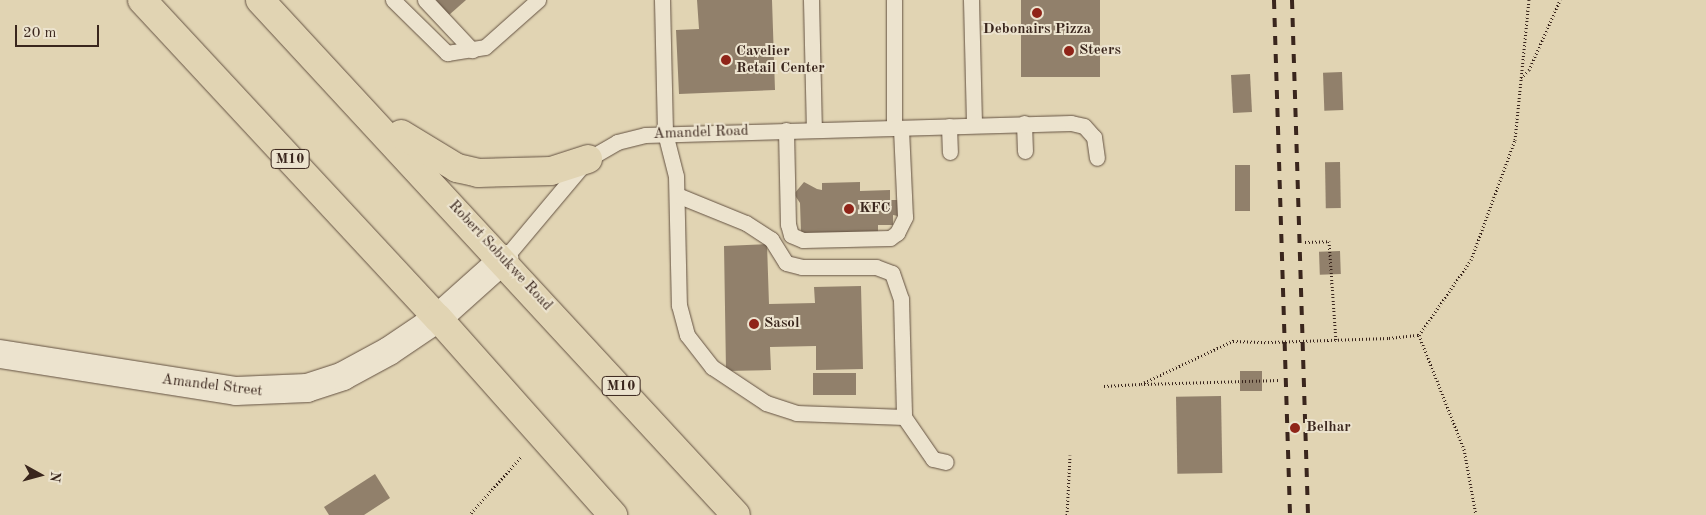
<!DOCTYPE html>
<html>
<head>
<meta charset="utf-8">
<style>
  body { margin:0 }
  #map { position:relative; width:1706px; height:515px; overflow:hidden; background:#e1d4b3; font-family:"Old Standard TT",serif }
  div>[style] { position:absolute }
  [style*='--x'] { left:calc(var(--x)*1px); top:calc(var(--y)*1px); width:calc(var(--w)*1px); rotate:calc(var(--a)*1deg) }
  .building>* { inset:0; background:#91806b; transform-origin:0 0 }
  .path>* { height:3px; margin-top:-1.5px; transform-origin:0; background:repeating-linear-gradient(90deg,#3a261d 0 1px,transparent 0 3.5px) }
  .roads { filter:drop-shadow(0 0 1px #645242) drop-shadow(0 0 1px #645242) }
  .lane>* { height:15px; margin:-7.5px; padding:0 7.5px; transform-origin:7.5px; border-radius:7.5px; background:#ece3ce }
  .street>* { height:28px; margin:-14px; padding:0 14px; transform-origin:14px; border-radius:14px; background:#ece3ce }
  .primary>* { height:28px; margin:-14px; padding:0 14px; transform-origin:14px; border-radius:14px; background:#e1d4b3 }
  .rail>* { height:4px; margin-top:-2px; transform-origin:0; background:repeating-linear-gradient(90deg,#3a261d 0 9px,transparent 0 18px) }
  .path-bridge>* { height:3px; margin-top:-1.5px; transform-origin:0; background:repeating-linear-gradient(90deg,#3a261d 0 1px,transparent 0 3.5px) }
  .dots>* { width:14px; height:14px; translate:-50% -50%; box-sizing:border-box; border:2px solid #ece3ce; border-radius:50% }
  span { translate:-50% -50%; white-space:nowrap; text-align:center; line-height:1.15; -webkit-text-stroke:4px #ece3ce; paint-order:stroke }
  .shield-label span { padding:1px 4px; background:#ece3ce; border:1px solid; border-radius:4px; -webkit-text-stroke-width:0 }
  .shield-label { font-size:14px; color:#3a261d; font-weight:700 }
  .poi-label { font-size:15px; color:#3a261d; font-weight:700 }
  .left { translate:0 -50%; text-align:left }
  .street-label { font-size:15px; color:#3a261d }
  .north { position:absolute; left:15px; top:450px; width:50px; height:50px; -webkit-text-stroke:4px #ece3ce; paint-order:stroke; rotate:97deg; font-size:14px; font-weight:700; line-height:20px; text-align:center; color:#3a261d }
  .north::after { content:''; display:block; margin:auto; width:18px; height:22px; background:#3a261d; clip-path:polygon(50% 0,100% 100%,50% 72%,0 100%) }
  .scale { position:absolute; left:15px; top:25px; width:84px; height:22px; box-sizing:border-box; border:2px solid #3a261d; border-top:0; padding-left:6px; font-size:15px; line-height:18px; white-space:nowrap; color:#3a261d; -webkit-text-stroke:4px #ece3ce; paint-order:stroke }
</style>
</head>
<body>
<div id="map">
  <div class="building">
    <i style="clip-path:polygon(436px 0,466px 0,449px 15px)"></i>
    <i style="clip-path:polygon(697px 0,772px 0,775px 90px,679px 94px,676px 30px,699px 29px)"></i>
    <i style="left:1021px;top:0;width:79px;height:77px"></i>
    <i style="left:1342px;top:72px;width:38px;height:19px;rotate:88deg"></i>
    <i style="left:1250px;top:74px;width:38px;height:19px;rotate:87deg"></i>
    <i style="left:1340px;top:162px;width:46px;height:15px;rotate:89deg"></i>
    <i style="left:1235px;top:165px;width:15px;height:46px"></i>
    <i style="clip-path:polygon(804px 182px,817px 189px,822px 190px,822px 183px,860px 182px,860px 191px,890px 190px,890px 200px,898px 200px,898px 216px,893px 215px,893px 225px,878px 225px,878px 232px,801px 233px,800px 203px,794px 194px)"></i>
    <i style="clip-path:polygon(767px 244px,769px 304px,815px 303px,814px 287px,861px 286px,863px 369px,816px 370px,816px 346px,770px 347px,771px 370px,726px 371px,724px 246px)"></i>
    <i style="left:1340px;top:251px;width:23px;height:21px;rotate:88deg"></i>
    <i style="left:1262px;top:371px;width:20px;height:22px;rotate:90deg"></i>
    <i style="left:856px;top:373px;width:22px;height:43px;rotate:90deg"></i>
    <i style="left:1221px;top:396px;width:77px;height:45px;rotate:89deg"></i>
    <i style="clip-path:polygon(375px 474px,390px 498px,364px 515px,329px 515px,324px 507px)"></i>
  </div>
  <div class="path">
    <i style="--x:1521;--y:78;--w:11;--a:-45"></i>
    <i style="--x:1529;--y:70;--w:77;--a:-66.1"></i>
    <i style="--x:1305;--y:242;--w:24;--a:-2"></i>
    <i style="--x:1329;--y:241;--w:99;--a:86"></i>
    <i style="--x:1419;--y:335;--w:91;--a:-55.3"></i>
    <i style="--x:1471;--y:260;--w:128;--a:-69.9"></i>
    <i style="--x:1515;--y:140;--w:141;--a:-84.3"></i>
    <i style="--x:1419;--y:335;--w:123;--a:68.5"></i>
    <i style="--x:1464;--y:449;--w:67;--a:79.7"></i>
    <i style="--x:1389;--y:338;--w:30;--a:-6"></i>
    <i style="--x:1144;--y:384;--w:135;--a:-1.7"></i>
    <i style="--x:1104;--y:386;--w:37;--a:-3"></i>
    <i style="--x:1141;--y:384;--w:102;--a:-25.1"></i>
    <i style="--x:1233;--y:341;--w:35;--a:2"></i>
    <i style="--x:471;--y:513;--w:75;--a:-48.2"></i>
    <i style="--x:1067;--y:515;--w:60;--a:-87.1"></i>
  </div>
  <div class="roads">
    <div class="lane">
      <i style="--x:393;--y:0;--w:76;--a:44.5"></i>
      <i style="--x:447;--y:53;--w:38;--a:-9"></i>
      <i style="--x:485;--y:47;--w:71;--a:-41.6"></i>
      <i style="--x:425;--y:0;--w:69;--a:46.8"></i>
      <i style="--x:662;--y:0;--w:133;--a:88.7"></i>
      <i style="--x:665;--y:133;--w:44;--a:75.7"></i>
      <i style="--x:676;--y:176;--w:129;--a:88.7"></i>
      <i style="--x:679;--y:305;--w:31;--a:75"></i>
      <i style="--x:687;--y:335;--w:41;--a:52"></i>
      <i style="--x:712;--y:367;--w:65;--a:33.7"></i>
      <i style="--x:766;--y:403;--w:32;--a:18"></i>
      <i style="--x:796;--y:413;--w:108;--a:2.1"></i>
      <i style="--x:904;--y:417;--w:51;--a:55.4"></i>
      <i style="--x:933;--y:459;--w:13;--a:13"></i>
      <i style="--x:811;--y:0;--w:130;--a:88.7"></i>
      <i style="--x:894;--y:0;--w:128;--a:90"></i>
      <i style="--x:971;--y:0;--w:125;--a:88.6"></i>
      <i style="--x:1024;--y:123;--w:28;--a:88"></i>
      <i style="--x:949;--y:126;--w:26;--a:88"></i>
      <i style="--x:786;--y:130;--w:94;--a:88.8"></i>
      <i style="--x:788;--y:224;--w:11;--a:75"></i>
      <i style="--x:791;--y:235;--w:13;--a:23"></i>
      <i style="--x:803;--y:240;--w:87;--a:-1.3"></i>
      <i style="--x:890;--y:238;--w:9;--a:-36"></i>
      <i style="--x:897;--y:233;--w:18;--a:-63"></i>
      <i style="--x:905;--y:217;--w:89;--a:-92.6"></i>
      <i style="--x:677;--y:195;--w:74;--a:22.1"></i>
      <i style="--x:746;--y:223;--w:30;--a:33"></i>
      <i style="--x:771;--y:239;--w:28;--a:58"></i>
      <i style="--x:786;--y:263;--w:16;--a:14"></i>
      <i style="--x:802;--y:267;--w:74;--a:0"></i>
      <i style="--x:876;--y:267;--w:17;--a:21"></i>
      <i style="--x:892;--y:273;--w:28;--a:71"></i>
      <i style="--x:901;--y:299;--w:118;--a:88.5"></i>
      <i style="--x:504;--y:259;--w:131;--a:-50"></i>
      <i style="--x:588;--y:159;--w:34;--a:-30"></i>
      <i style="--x:617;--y:142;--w:29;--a:-14"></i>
      <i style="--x:645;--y:135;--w:426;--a:-1.6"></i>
      <i style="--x:1071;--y:123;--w:13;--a:13"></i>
      <i style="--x:1084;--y:126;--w:15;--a:48"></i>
      <i style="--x:1094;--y:137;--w:21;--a:82"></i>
    </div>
    <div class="street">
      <i style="--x:0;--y:354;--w:239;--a:8.9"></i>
      <i style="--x:236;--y:391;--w:71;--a:-2.4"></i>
      <i style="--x:307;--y:388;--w:38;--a:-18"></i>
      <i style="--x:343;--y:376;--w:52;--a:-28.5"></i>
      <i style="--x:389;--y:351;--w:59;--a:-34"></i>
      <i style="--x:438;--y:318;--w:89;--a:-41.8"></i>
    </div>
    <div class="primary">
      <i style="--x:142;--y:0;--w:434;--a:47.1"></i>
      <i style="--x:438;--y:318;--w:264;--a:48.4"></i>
      <i style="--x:260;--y:0;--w:701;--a:47.25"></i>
      <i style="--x:401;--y:134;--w:66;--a:31.3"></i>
      <i style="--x:457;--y:168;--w:22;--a:13"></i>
      <i style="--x:478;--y:173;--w:73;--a:-1.6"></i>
      <i style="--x:551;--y:171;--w:39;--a:-18"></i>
    </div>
  </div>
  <div class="rail">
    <i style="--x:1274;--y:0;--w:515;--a:88.22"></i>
    <i style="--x:1292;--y:0;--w:515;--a:88.22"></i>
  </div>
  <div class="path-bridge">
    <i style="--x:1268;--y:342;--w:121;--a:-1.9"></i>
  </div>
  <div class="dots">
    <i style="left:1037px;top:13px;background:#8f2418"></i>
    <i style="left:1069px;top:51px;background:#8f2418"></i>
    <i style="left:726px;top:60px;background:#8f2418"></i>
    <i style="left:849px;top:209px;background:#8f2418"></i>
    <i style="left:754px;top:324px;background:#8f2418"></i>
    <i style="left:1295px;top:428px;background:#8f2418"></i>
  </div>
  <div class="shield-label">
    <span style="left:290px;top:159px">M10</span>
    <span style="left:621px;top:386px">M10</span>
  </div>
  <div class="poi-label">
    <span style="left:1037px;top:30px">Debonairs Pizza</span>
    <span class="left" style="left:736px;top:60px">Cavelier<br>Retail Center</span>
    <span class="left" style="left:1079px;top:51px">Steers</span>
    <span class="left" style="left:859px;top:209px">KFC</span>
    <span class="left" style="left:764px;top:324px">Sasol</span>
    <span class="left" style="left:1306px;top:428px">Belhar</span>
  </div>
  <div class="street-label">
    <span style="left:701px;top:133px;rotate:-2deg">Amandel Road</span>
    <span style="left:500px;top:256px;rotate:47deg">Robert Sobukwe Road</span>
    <span style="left:212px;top:386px;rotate:7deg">Amandel Street</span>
  </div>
  <div class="north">N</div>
  <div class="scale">20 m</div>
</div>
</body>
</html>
